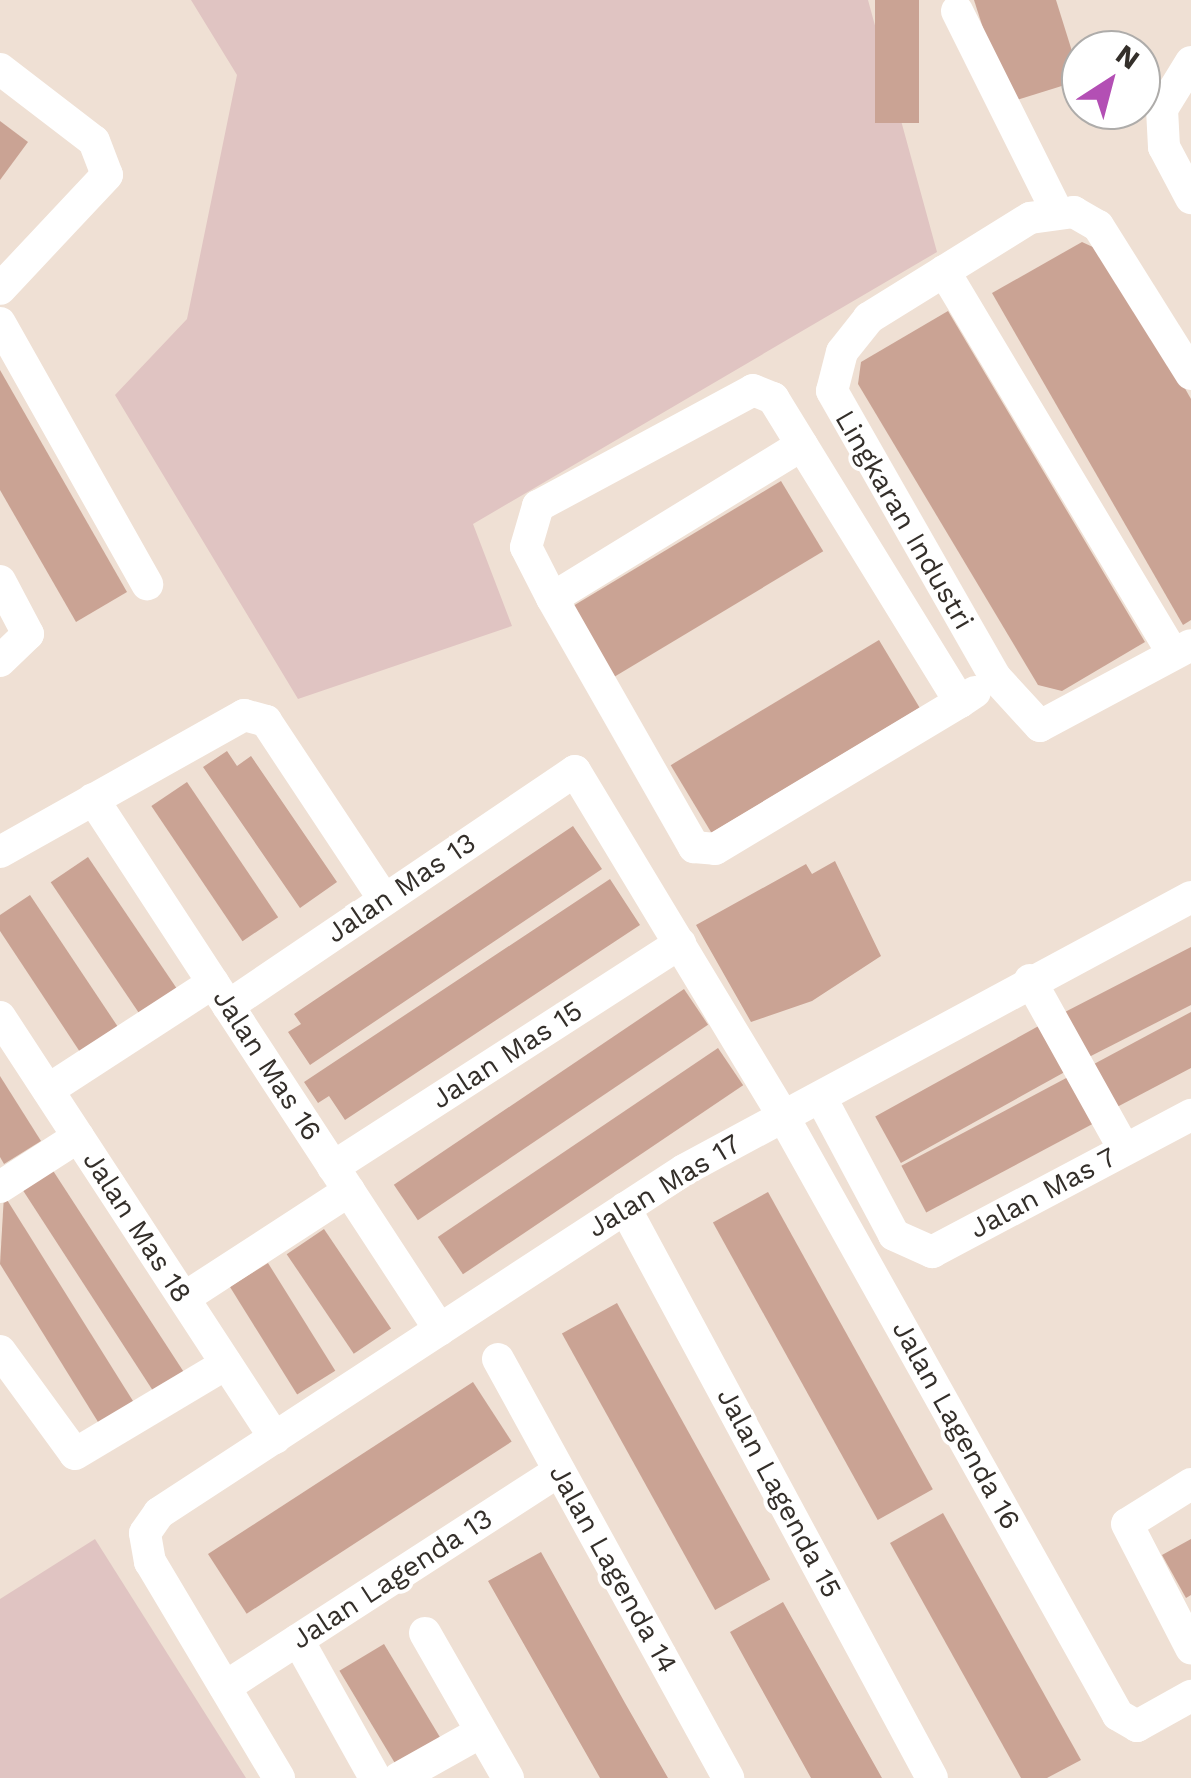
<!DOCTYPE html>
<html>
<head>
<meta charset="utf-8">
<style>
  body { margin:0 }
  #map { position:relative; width:1191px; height:1778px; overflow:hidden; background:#efe0d4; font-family:"Work Sans",sans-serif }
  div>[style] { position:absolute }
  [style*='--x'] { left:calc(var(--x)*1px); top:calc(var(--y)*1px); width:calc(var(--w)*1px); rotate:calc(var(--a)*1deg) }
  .green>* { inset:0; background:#e0c4c2 }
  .building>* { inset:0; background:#caa394; transform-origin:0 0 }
  .minor>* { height:32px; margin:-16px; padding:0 16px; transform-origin:16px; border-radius:16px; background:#fff }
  span { translate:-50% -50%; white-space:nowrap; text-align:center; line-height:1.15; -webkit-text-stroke:8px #fff; paint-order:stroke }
  .street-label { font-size:28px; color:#342f2a }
  .north { position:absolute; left:1061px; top:30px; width:100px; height:100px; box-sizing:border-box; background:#fff; border:2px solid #aeacaa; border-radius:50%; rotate:36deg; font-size:28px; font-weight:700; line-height:40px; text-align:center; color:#342f2a }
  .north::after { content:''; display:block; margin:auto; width:35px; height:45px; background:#b34fb4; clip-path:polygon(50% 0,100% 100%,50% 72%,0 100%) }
</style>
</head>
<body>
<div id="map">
  <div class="green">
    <i style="clip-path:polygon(191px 0,868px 0,937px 252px,473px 524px,512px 626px,298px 699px,115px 395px,187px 319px,237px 75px)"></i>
    <i style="clip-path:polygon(95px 1539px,246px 1778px,0 1778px,0 1599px)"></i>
  </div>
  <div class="building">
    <i style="left:875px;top:0;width:44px;height:123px"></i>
    <i style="clip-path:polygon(974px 0,1056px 0,1081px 80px,1007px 103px)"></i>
    <i style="clip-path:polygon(0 121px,28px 142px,0 180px)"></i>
    <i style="clip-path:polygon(1082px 242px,1108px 254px,1191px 399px,1191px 620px,1183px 625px,992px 293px)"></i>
    <i style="clip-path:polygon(948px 311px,1145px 642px,1062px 691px,1038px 685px,858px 384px,861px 362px)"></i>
    <i style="clip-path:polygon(0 370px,127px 592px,76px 622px,0 490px)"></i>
    <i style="left:781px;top:481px;width:82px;height:247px;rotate:59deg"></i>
    <i style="left:879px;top:640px;width:79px;height:243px;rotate:59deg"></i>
    <i style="clip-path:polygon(227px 751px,237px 766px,251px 756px,337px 882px,300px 908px,203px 767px)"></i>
    <i style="left:187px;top:782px;width:163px;height:43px;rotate:56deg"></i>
    <i style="clip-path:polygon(573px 826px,602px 869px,310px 1065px,288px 1032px,301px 1024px,294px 1014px)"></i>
    <i style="left:88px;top:857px;width:166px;height:45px;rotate:56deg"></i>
    <i style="clip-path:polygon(835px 861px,881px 956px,812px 1001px,751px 1022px,696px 925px,806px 864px,812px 874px)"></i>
    <i style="clip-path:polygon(610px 879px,640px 925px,345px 1120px,329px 1096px,318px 1103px,304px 1082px)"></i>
    <i style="clip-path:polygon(30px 895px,120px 1030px,82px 1055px,0 931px,0 915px)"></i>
    <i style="clip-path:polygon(1191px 947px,1191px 1005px,1087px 1058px,1063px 1013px)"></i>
    <i style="left:684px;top:989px;width:43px;height:350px;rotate:56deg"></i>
    <i style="clip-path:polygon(1191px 1012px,1191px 1068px,1117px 1107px,1094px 1064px)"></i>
    <i style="left:1044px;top:1023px;width:53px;height:193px;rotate:61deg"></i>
    <i style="left:718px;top:1048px;width:45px;height:338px;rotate:56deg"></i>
    <i style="clip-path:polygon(0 1076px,41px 1141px,4px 1164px,0 1157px)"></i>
    <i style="left:1070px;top:1076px;width:53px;height:191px;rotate:62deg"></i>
    <i style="left:50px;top:1166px;width:254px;height:36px;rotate:57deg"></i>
    <i style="left:768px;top:1192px;width:340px;height:63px;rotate:61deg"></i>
    <i style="clip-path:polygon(4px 1195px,138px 1409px,103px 1430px,0 1264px)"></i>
    <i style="left:324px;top:1229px;width:120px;height:45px;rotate:56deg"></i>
    <i style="left:268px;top:1263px;width:127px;height:45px;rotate:58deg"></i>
    <i style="left:617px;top:1303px;width:316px;height:63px;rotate:61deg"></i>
    <i style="left:473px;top:1382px;width:71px;height:316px;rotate:57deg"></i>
    <i style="clip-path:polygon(943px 1513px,1081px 1760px,1047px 1778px,1021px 1778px,890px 1543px)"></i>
    <i style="clip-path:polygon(1191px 1539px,1191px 1595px,1186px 1598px,1162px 1555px)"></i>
    <i style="clip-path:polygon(541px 1552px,625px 1703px,668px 1778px,600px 1778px,488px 1581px)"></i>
    <i style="clip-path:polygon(783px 1602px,797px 1627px,882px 1778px,811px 1778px,757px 1681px,730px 1632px)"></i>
    <i style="left:384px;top:1644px;width:114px;height:52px;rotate:59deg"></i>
  </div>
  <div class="minor">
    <i style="--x:957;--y:11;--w:225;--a:63.5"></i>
    <i style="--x:1191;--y:62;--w:55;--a:121.7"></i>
    <i style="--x:1162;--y:109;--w:38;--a:87"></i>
    <i style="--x:1164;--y:147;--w:58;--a:62.1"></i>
    <i style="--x:0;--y:69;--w:118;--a:37.5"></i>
    <i style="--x:94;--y:141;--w:36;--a:69"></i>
    <i style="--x:107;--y:175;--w:156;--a:133.2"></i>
    <i style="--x:944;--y:271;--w:446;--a:59.1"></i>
    <i style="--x:0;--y:323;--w:300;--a:60.6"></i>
    <i style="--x:1191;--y:374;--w:175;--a:-122.1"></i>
    <i style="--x:1098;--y:226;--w:28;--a:-150"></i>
    <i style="--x:1074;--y:212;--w:44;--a:172.2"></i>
    <i style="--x:1030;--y:218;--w:190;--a:148.2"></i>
    <i style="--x:869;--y:318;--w:43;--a:128.5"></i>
    <i style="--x:842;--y:352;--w:40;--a:104.4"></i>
    <i style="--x:832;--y:391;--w:331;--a:60.3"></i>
    <i style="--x:996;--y:678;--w:65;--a:47.5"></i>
    <i style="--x:1040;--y:726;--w:171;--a:-28.2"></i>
    <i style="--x:802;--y:445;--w:293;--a:148.5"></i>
    <i style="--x:552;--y:598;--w:287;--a:60.3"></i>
    <i style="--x:694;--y:847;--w:21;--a:5"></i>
    <i style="--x:715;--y:849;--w:286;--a:-31"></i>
    <i style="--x:0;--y:581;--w:60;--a:62.2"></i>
    <i style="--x:28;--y:634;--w:39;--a:136"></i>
    <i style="--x:552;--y:598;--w:57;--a:-117"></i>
    <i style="--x:526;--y:547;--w:43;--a:-73.7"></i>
    <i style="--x:538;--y:506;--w:244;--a:-28.3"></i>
    <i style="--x:753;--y:390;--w:22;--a:22"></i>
    <i style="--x:773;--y:398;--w:357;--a:58.4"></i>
    <i style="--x:960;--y:702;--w:18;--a:-34"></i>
    <i style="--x:93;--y:799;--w:634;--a:56.84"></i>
    <i style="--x:0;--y:852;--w:280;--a:-29.3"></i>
    <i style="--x:244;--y:715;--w:23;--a:15"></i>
    <i style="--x:266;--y:721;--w:214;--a:56.5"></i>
    <i style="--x:1030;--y:980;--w:193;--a:60.9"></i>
    <i style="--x:228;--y:1006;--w:419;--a:-34.1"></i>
    <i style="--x:575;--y:771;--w:403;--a:58.9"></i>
    <i style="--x:783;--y:1116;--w:686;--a:60.78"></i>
    <i style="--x:1118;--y:1715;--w:22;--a:30"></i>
    <i style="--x:1137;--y:1726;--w:62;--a:-29.1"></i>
    <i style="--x:0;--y:1017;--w:503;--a:56.85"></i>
    <i style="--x:48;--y:1090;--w:197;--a:-33"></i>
    <i style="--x:821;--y:1098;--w:155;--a:61.9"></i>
    <i style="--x:894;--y:1235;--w:42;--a:24.1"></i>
    <i style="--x:932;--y:1252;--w:293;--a:-27.9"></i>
    <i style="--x:333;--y:1167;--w:413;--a:-32.8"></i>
    <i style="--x:0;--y:1187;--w:93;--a:-32.7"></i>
    <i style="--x:625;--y:1208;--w:647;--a:61.69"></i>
    <i style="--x:184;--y:1298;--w:197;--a:-33"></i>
    <i style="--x:0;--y:1351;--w:127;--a:53.9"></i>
    <i style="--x:75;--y:1454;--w:176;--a:-30.8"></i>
    <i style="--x:498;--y:1359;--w:478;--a:61.2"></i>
    <i style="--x:1191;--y:1484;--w:75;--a:148"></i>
    <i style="--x:1127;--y:1524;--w:140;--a:62.7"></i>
    <i style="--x:425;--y:1633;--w:167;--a:60.2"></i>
    <i style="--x:298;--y:1640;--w:158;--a:60.8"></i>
    <i style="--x:225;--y:1687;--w:398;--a:-32.9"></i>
    <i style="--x:279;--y:1778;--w:252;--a:-120.8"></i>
    <i style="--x:150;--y:1562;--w:29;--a:-100"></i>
    <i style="--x:145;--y:1533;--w:24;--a:-55"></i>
    <i style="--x:159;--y:1513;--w:627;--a:-33.16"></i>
    <i style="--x:684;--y:1170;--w:576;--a:-28.3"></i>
    <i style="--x:399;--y:1778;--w:94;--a:-29.3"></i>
  </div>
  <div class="street-label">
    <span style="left:904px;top:520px;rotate:60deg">Lingkaran Industri</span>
    <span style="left:401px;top:888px;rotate:-34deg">Jalan Mas 13</span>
    <span style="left:507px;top:1055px;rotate:-33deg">Jalan Mas 15</span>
    <span style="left:267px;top:1065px;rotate:57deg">Jalan Mas 16</span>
    <span style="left:664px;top:1186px;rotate:-31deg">Jalan Mas 17</span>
    <span style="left:1043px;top:1193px;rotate:-28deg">Jalan Mas 7</span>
    <span style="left:137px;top:1227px;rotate:57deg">Jalan Mas 18</span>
    <span style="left:956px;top:1425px;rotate:61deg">Jalan Lagenda 16</span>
    <span style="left:779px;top:1493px;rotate:62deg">Jalan Lagenda 15</span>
    <span style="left:613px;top:1569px;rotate:61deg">Jalan Lagenda 14</span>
    <span style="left:392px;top:1579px;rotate:-33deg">Jalan Lagenda 13</span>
  </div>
  <div class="north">N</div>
</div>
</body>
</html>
